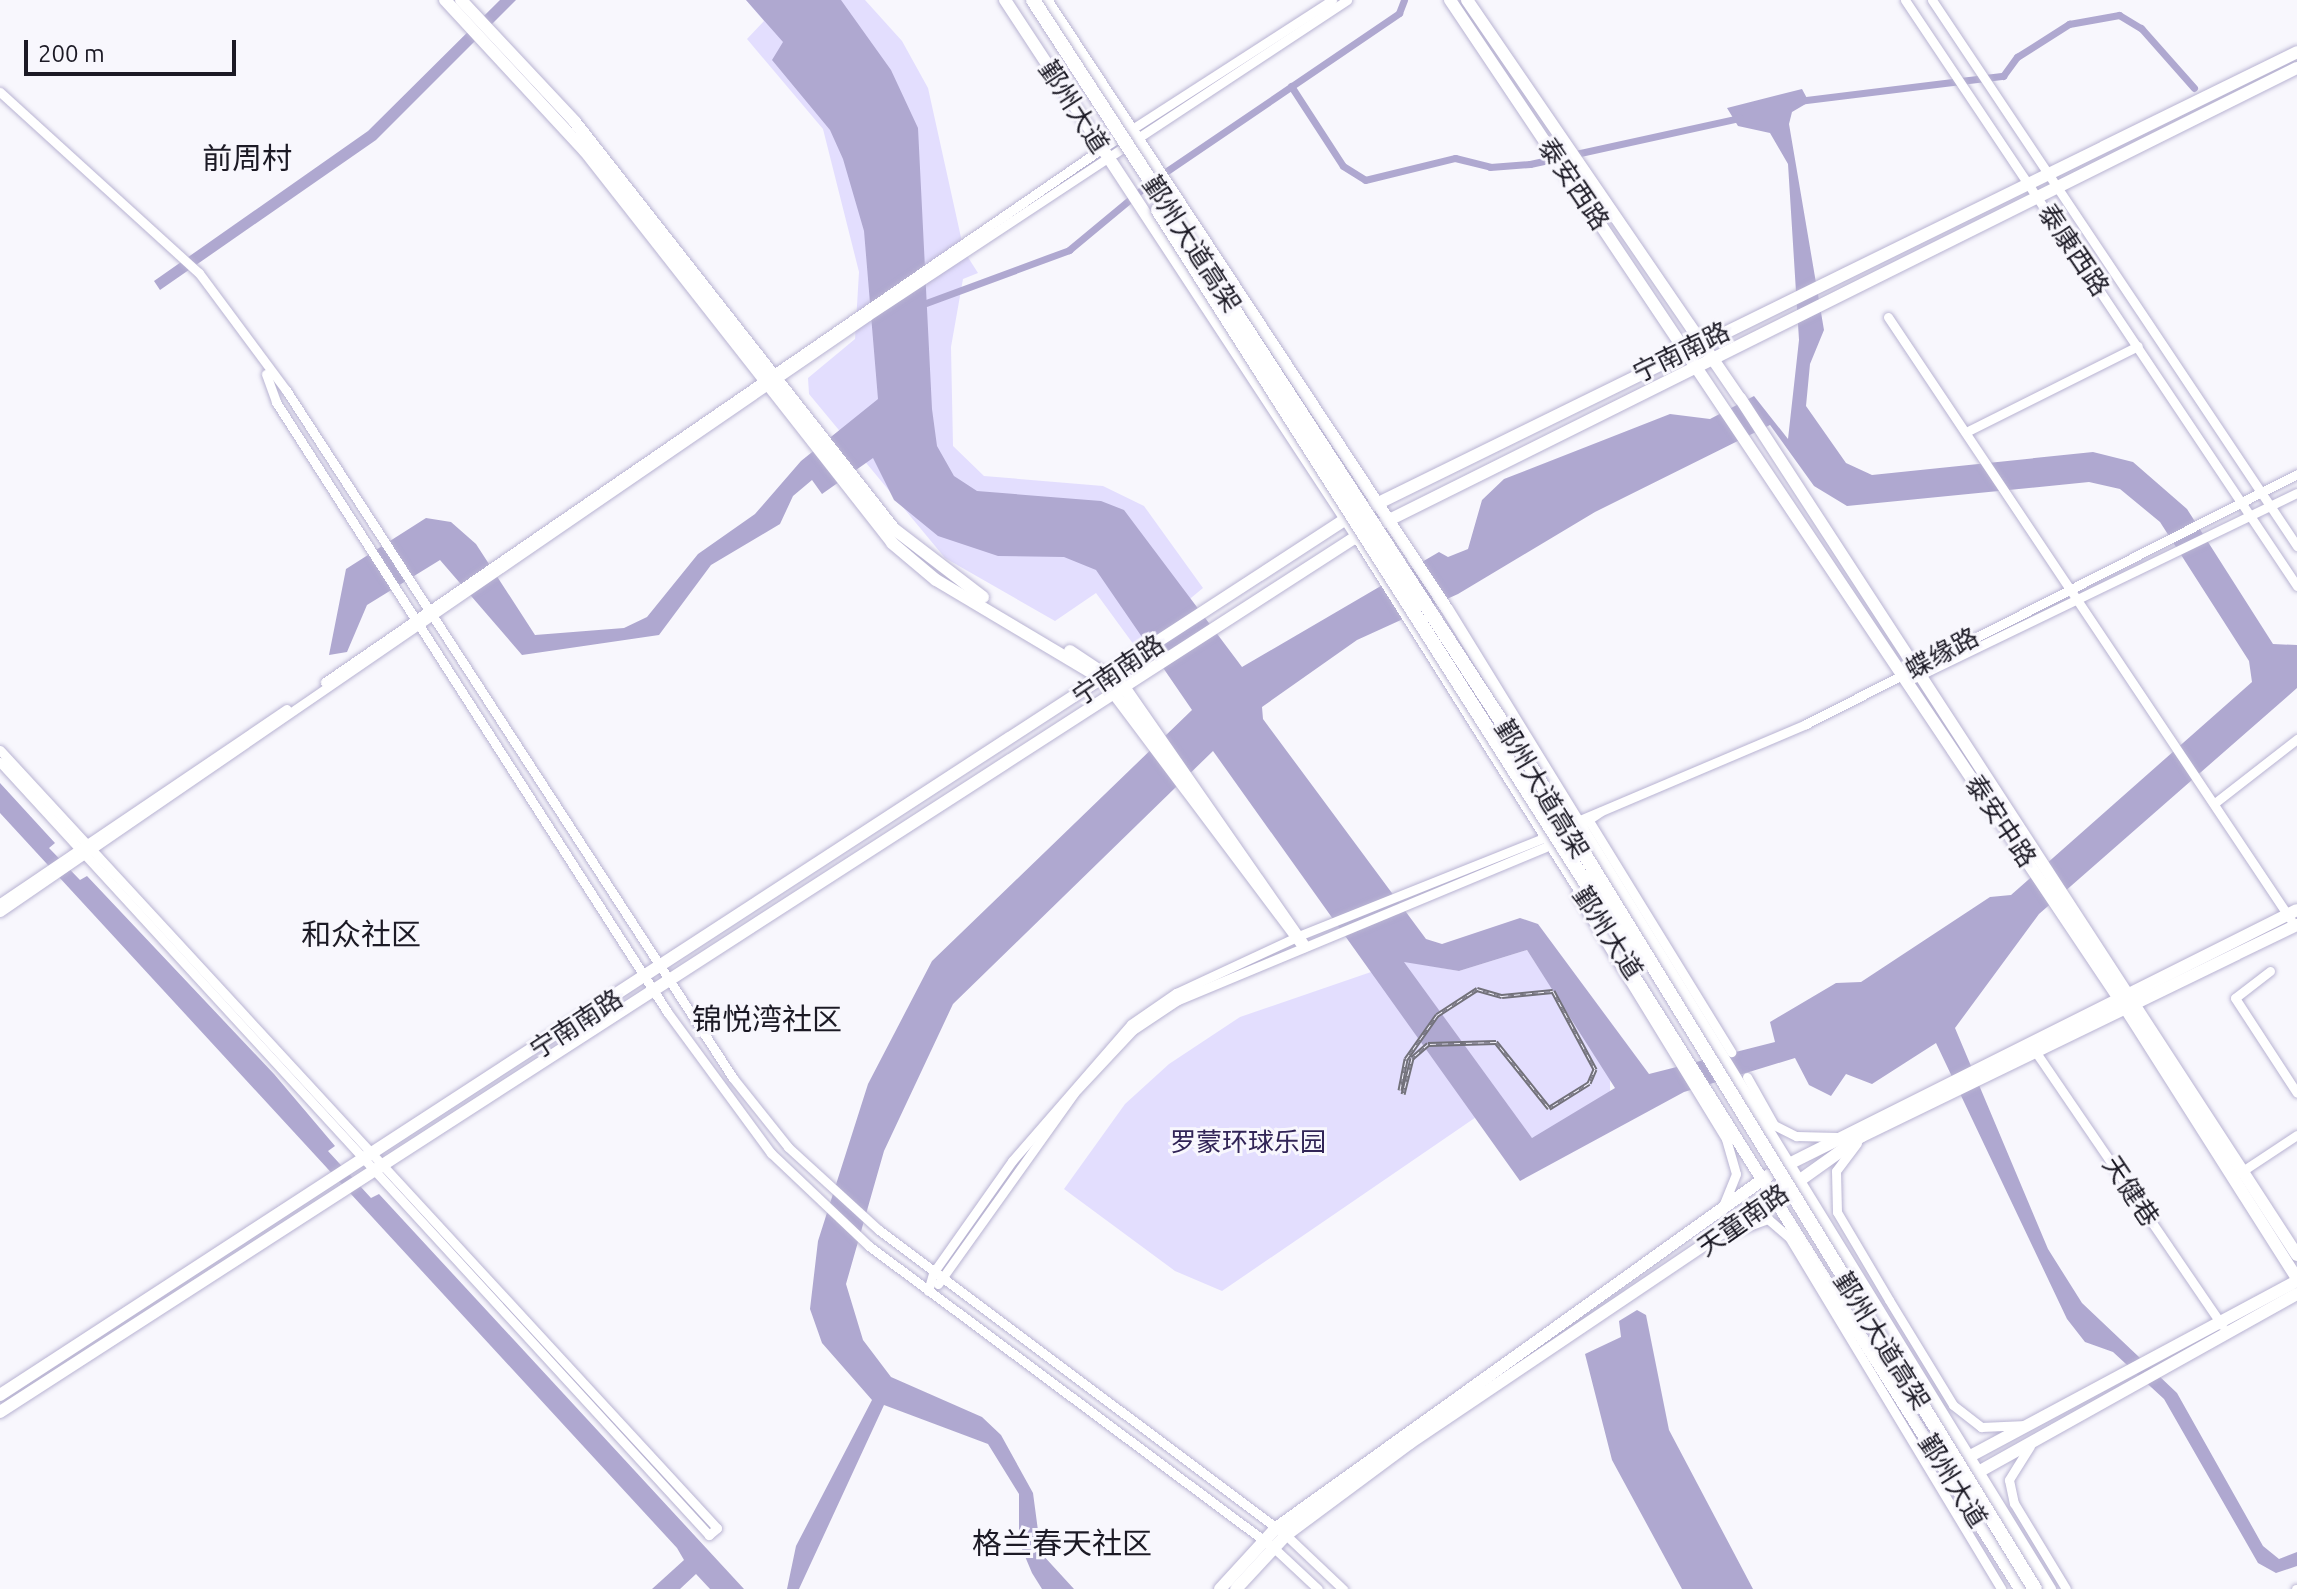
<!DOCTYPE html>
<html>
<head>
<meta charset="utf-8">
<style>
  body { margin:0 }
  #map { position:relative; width:2297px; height:1589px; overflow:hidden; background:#f8f7fd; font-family:Ubuntu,"Noto Sans SC",sans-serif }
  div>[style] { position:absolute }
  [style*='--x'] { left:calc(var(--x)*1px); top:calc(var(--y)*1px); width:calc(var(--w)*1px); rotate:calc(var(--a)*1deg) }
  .green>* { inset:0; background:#e3defe }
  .water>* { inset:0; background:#afa8d0 }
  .canal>* { height:7px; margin:-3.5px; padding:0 3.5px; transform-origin:3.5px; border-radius:3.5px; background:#afa8d0 }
  .roads { filter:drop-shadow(0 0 2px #b8b3d2) drop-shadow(0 0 2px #b8b3d2) }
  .minor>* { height:9px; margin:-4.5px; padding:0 4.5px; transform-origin:4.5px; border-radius:4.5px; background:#fff }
  .major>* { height:12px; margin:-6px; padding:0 6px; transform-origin:6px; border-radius:6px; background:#fff }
  .rail>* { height:5px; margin-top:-2.5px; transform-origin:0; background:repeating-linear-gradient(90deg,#f8f7fd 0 6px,#72717a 0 12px); box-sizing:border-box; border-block:2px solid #72717a }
  .bridges { filter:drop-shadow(0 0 2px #b8b3d2) drop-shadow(0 0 2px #b8b3d2) }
  .highway-bridge>* { height:14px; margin:-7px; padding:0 7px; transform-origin:7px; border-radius:7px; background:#fff }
  span { translate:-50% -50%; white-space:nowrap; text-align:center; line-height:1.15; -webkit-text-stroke:6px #f8f7fd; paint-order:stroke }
  .street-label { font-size:26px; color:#1c1a25 }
  .park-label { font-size:26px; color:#312456 }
  .quarter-label { font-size:30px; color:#1c1a25 }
  .scale { position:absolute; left:24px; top:40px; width:212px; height:36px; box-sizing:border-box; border:4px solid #1c1a25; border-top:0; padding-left:10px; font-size:24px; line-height:28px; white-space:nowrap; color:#1c1a25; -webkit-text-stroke:6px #f8f7fd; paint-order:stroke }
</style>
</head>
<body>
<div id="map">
  <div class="green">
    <i style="clip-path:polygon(746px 0,865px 0,902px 41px,928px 88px,964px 251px,978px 273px,963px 279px,951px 347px,953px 446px,984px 476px,1103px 486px,1144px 506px,1203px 588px,1134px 645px,1096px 593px,1055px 621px,945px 558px,809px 394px,808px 378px,855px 339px,859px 272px,823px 129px,747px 39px,764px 21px)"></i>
    <i style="clip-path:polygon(1527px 950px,1610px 1076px,1610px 1098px,1543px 1136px,1532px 1138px,1501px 1100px,1222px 1291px,1175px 1271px,1064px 1189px,1125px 1104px,1169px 1064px,1240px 1017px,1403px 961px,1459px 971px)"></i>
  </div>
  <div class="water">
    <i style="clip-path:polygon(500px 0,516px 0,376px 140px,160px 290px,154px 281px,368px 131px)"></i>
    <i style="clip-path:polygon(evenodd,746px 0,841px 0,891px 70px,918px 128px,932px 409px,937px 446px,954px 476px,977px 491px,1101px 501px,1124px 510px,1242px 667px,1439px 552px,1448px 557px,1468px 549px,1482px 500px,1504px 479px,1670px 414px,1710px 419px,1754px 396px,1788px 439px,1799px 340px,1788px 164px,1770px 133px,1738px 126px,1727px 108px,1802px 89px,1809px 102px,1792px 112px,1789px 124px,1824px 330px,1810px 364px,1806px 406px,1846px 463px,1872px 475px,2093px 452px,2133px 462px,2187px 509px,2273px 644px,2297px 645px,2297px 688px,2039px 914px,1955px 1028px,2048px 1249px,2082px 1303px,2177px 1393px,2263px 1546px,2279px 1559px,2297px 1552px,2297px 1566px,2276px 1573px,2258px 1563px,2164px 1399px,2113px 1352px,2085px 1342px,2067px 1319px,1936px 1043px,1872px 1084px,1846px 1074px,1831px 1096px,1809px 1085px,1795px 1058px,1684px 1092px,1520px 1181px,1213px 751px,953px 1004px,884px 1151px,846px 1284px,863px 1340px,891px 1377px,982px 1417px,1001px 1435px,1033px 1493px,1041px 1553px,1074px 1589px,1042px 1589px,1032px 1573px,1019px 1542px,1019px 1494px,988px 1444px,884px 1405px,799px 1589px,787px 1589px,796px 1546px,872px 1400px,822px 1343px,810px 1309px,818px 1241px,868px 1084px,932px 961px,1192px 710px,1096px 570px,1064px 557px,998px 556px,938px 536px,894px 500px,873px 458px,822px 494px,812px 480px,793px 496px,780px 524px,711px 565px,659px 635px,522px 655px,440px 560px,367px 605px,347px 652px,329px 655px,346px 569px,426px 518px,451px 522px,476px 544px,535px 635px,624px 628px,647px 617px,698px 554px,755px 514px,801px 461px,878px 399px,864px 231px,843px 159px,830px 130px,772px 60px,783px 42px,746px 0,1770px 425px,1814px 486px,1847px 506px,2089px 482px,2120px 489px,2160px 522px,2249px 661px,2252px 682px,2011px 895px,1990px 897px,1861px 982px,1836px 983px,1770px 1022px,1775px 1042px,1649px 1074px,1538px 924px,1520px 918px,1442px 944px,1426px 939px,1263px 719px,1262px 707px,1357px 640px,1458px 594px,1595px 512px,1770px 425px,746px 0,1527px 950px,1615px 1088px,1532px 1138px,1404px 962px,1459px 971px,1527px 950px)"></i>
    <i style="clip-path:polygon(0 783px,55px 843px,49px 848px,80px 880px,87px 876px,274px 1074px,335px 1146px,328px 1151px,371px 1198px,379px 1194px,744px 1589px,710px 1589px,696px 1574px,680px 1589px,652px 1589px,684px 1560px,677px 1548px,0 813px)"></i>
    <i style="clip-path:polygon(1637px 1310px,1646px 1315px,1669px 1430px,1753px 1589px,1682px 1589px,1612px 1460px,1585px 1354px,1621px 1337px,1619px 1321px)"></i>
  </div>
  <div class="canal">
    <i style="--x:1291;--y:86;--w:95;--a:57"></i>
    <i style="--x:1343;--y:166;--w:26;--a:32"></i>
    <i style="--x:1365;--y:180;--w:93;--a:-13.7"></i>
    <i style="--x:1455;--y:158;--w:36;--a:14"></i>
    <i style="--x:1490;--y:167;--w:40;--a:-4.3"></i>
    <i style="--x:1530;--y:164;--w:215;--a:-12.4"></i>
    <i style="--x:1798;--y:101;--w:207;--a:-7"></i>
    <i style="--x:2003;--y:76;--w:24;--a:-54"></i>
    <i style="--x:2017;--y:57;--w:62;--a:-32.4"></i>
    <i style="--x:2069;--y:24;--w:51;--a:-10.2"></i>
    <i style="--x:2119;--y:15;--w:26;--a:31"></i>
    <i style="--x:2141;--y:28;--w:80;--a:48.5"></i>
    <i style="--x:1161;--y:175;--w:288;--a:-34.2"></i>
    <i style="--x:1399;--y:13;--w:14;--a:-69"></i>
    <i style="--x:926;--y:303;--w:153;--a:-20.3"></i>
    <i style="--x:1069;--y:250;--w:107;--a:-39.7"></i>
  </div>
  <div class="roads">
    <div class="minor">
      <i style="--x:1905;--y:0;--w:705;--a:56.22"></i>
      <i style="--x:1932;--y:0;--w:657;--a:56.24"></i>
      <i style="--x:0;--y:92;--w:269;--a:42.3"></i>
      <i style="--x:199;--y:273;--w:146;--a:53.4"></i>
      <i style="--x:286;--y:390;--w:820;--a:56.99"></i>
      <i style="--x:733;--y:1078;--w:88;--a:51.4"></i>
      <i style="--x:788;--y:1147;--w:123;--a:42.4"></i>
      <i style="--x:879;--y:1230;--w:509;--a:36.85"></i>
      <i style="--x:1286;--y:1535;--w:79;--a:43.5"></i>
      <i style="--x:1888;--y:317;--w:725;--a:56.24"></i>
      <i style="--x:266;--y:374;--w:30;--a:70"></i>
      <i style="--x:276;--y:402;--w:726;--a:57.32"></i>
      <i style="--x:668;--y:1013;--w:174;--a:53.7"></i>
      <i style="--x:771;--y:1153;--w:135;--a:43.5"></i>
      <i style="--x:869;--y:1246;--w:505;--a:36.71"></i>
      <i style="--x:1274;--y:1548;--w:60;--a:43"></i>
      <i style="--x:1966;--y:432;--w:192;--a:-26.6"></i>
      <i style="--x:1914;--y:678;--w:425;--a:-25.8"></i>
      <i style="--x:325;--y:682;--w:941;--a:-34.48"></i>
      <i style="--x:1101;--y:149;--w:275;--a:-32.8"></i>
      <i style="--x:0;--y:750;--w:1058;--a:47.34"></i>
      <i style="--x:717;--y:1528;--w:11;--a:139"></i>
      <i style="--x:709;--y:1535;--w:1049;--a:-132.53"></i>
      <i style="--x:2216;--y:802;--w:103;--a:-37.9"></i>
      <i style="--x:1573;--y:823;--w:253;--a:-23"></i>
      <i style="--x:1806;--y:724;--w:551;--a:-26.98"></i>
      <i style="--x:1591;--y:824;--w:268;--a:58.4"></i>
      <i style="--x:1576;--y:894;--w:287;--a:58.5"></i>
      <i style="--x:1726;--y:1139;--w:36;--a:74"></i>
      <i style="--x:1736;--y:1174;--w:37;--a:112"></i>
      <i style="--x:0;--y:903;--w:346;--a:-34.1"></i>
      <i style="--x:0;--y:912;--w:1053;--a:-34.47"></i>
      <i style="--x:868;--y:316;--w:574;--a:-33.41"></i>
      <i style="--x:2270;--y:971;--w:44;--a:142.4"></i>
      <i style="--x:2235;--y:998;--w:113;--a:56.9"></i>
      <i style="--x:2035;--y:1051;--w:332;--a:55.7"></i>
      <i style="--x:1747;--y:1077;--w:55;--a:60.6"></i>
      <i style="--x:1774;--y:1125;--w:25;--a:27"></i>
      <i style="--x:1796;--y:1136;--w:42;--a:1.4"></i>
      <i style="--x:1857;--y:1143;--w:35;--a:127"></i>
      <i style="--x:1836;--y:1171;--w:41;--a:88.6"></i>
      <i style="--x:1837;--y:1212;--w:102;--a:59.4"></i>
      <i style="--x:1889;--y:1300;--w:123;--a:58.6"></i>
      <i style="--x:1953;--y:1405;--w:36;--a:38"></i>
      <i style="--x:1981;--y:1427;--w:45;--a:-2.5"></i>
      <i style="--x:2241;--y:1172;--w:67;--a:-33.5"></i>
      <i style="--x:1727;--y:1234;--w:44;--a:-20.1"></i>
      <i style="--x:1768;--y:1219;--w:28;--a:41"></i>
      <i style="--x:1789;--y:1237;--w:411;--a:58.9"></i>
      <i style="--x:938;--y:1284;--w:234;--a:-54.5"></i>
      <i style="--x:1074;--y:1093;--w:86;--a:-46.9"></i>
      <i style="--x:1133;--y:1030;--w:54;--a:-33.7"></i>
      <i style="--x:1178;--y:1000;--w:404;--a:-22.6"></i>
      <i style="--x:1551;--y:845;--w:59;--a:-34"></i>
      <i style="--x:928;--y:1291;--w:19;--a:-74"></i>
      <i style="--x:933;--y:1273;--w:137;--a:-54.8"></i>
      <i style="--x:1012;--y:1161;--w:181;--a:-49"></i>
      <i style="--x:1131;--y:1024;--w:55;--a:-34.6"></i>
      <i style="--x:1176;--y:993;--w:138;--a:-24.9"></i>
      <i style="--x:1301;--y:935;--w:267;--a:-21.8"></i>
      <i style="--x:2030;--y:1446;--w:40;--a:122"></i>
      <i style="--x:2009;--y:1480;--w:24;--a:78"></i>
      <i style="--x:2014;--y:1503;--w:100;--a:58.8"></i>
      <i style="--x:2296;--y:1589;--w:1;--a:0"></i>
    </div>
    <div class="major">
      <i style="--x:445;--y:0;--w:206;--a:47.2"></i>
      <i style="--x:585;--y:151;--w:498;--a:51.9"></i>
      <i style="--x:892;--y:543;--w:57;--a:40.1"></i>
      <i style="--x:936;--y:580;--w:196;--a:30.8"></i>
      <i style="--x:1104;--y:680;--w:333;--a:53.1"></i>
      <i style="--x:461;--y:0;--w:167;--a:46.9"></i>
      <i style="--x:575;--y:122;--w:517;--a:51.91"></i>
      <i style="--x:894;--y:529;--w:112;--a:37.4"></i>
      <i style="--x:1005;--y:0;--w:641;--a:56.71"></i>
      <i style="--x:1357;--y:536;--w:1244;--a:57.8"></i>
      <i style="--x:1046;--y:0;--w:729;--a:56.64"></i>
      <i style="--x:1447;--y:609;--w:1151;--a:58.4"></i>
      <i style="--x:1450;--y:0;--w:1215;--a:56.18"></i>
      <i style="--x:2126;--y:1009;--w:319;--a:57.6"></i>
      <i style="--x:1467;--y:0;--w:483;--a:55.6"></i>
      <i style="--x:1740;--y:398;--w:1022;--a:56.98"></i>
      <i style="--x:1070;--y:651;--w:65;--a:33.7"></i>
      <i style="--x:1124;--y:687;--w:315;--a:55.2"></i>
      <i style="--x:1785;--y:1166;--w:572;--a:-26.57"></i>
      <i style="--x:1796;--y:1183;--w:81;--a:-35.5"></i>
      <i style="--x:1862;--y:1136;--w:483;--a:-25.9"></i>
      <i style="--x:0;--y:1395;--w:1606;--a:-33.06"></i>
      <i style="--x:1346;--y:519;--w:1059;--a:-26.15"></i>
      <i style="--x:0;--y:1412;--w:1615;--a:-32.84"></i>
      <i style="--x:1357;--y:536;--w:1050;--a:-26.47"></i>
      <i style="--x:1961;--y:1461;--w:381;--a:-28.2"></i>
      <i style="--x:1973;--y:1475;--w:371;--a:-29.2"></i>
      <i style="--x:1220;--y:1589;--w:83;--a:-47.4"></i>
      <i style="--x:1276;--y:1528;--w:606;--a:-35.6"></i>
      <i style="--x:1236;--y:1589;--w:74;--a:-47.2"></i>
      <i style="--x:1286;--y:1535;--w:154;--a:-36.6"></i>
      <i style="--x:1410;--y:1443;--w:447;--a:-34"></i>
    </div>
  </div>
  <div class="rail">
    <i style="--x:1400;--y:1090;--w:32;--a:-79"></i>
    <i style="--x:1406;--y:1059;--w:54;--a:-54.8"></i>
    <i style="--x:1437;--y:1015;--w:48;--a:-33"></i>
    <i style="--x:1477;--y:989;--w:26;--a:16"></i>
    <i style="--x:1502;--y:996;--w:51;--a:-5.6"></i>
    <i style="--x:1553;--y:991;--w:89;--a:61.7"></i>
    <i style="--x:1595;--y:1069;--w:15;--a:113"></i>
    <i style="--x:1589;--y:1083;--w:47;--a:148"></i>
    <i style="--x:1549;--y:1108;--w:85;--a:-128.8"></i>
    <i style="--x:1496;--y:1042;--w:68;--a:178.3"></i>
    <i style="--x:1428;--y:1044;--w:21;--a:139"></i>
    <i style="--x:1412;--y:1058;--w:37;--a:104"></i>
  </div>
  <div class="bridges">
    <div class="highway-bridge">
      <i style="--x:1033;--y:0;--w:914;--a:57.01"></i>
      <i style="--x:1531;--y:767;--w:964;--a:58.49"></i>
      <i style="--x:1158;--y:210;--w:887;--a:57.56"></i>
    </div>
  </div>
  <div class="street-label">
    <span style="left:1074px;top:107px;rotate:57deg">鄞州大道</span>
    <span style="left:1574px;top:184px;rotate:56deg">泰安西路</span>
    <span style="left:1192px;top:244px;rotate:57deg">鄞州大道高架</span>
    <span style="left:2074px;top:250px;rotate:56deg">泰康西路</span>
    <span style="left:1681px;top:352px;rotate:-26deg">宁南南路</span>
    <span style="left:1942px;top:653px;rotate:-28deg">蝶缘路</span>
    <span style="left:1118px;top:670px;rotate:-34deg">宁南南路</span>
    <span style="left:1542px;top:789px;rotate:59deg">鄞州大道高架</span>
    <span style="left:2001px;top:821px;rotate:56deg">泰安中路</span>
    <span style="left:1608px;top:933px;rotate:57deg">鄞州大道</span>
    <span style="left:576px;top:1024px;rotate:-33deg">宁南南路</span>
    <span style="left:2131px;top:1191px;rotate:56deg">天健巷</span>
    <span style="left:1743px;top:1220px;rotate:-35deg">天童南路</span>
    <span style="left:1882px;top:1341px;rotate:58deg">鄞州大道高架</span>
    <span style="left:1953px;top:1481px;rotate:58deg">鄞州大道</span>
  </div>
  <div class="park-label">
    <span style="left:1248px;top:1142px">罗蒙环球乐园</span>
  </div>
  <div class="quarter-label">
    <span style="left:247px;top:158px">前周村</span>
    <span style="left:361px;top:934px">和众社区</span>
    <span style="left:767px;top:1019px">锦悦湾社区</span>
    <span style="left:1062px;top:1543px">格兰春天社区</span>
  </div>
  <div class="scale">200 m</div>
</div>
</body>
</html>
